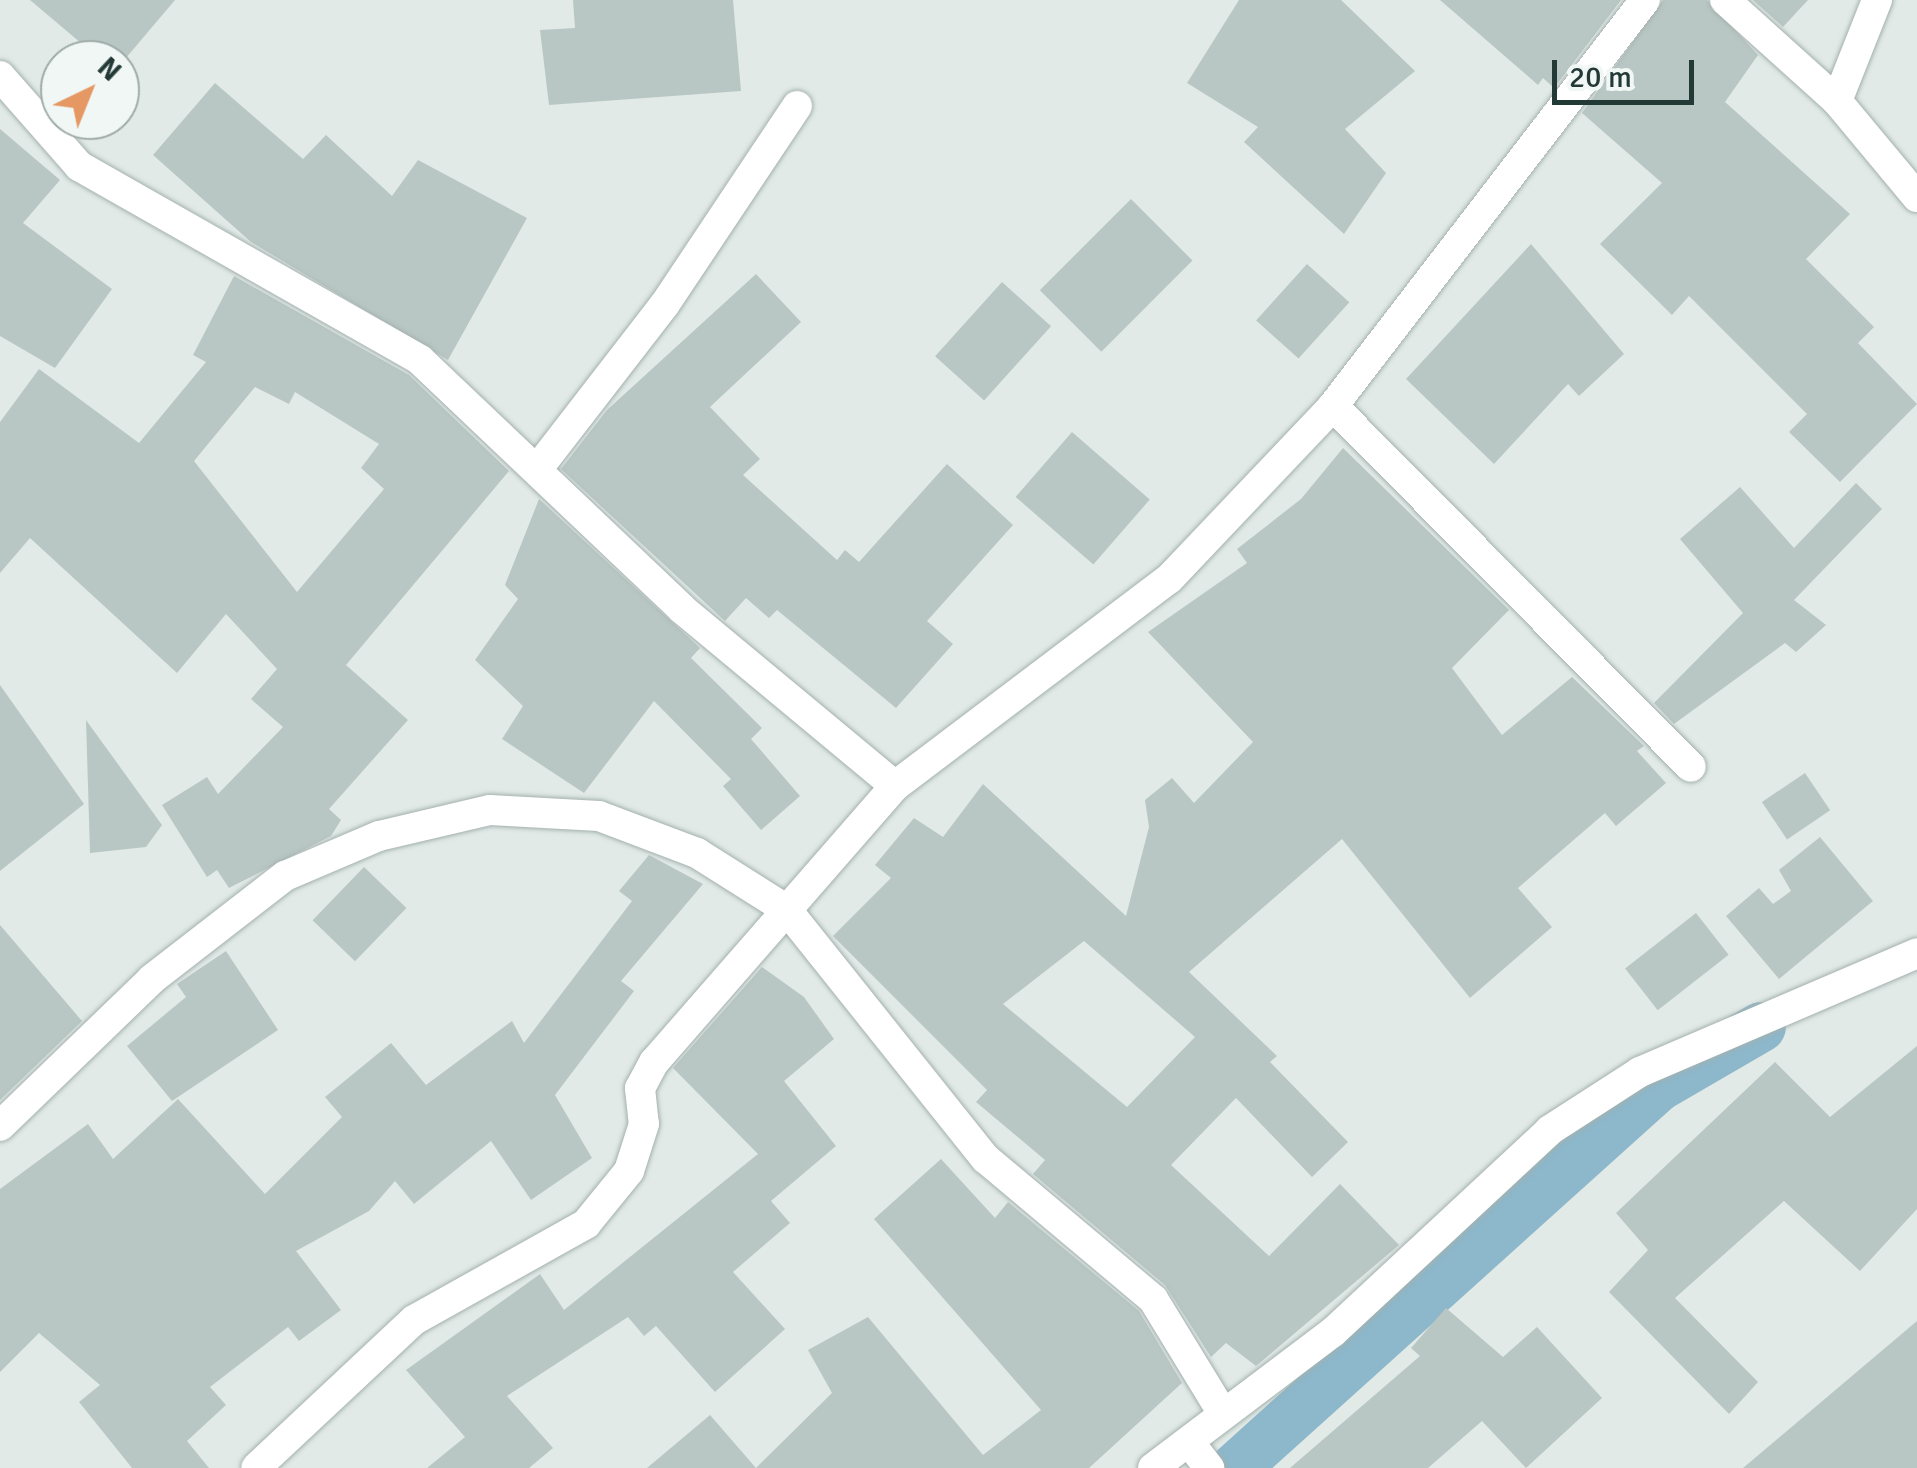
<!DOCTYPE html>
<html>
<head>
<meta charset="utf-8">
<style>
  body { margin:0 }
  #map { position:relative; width:1917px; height:1468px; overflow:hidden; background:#e1eae7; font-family:Signika,sans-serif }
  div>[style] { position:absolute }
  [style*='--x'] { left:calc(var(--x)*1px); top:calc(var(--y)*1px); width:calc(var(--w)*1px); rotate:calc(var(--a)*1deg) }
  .canal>* { height:50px; margin:-25px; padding:0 25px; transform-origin:25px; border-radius:25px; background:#8db7ca }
  .building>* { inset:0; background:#b9c7c4; transform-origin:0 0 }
  .roads { filter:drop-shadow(0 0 2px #a4b1ae) drop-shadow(0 0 2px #a4b1ae) }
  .street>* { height:30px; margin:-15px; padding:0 15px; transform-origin:15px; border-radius:15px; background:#fff }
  span { translate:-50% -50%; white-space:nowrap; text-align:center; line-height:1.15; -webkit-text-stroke:8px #f1f7f5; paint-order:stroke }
  .north { position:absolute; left:40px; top:40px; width:100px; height:100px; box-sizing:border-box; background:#f1f7f5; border:2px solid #9faba9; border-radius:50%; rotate:43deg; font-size:28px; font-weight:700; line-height:40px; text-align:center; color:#233936 }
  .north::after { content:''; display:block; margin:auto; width:35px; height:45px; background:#e59863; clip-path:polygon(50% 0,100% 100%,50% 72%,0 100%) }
  .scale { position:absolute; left:1552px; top:60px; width:142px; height:45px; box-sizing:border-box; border:5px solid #233936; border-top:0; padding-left:12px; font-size:30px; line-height:35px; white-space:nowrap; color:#233936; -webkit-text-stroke:8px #f1f7f5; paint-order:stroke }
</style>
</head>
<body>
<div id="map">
  <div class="canal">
    <i style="--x:1235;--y:1468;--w:569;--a:-42.01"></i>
    <i style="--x:1658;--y:1087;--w:119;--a:-30.2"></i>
  </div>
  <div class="building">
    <i style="clip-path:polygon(30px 0,175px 0,120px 65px,101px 60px)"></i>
    <i style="clip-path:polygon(573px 0,733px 0,741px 91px,549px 105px,540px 30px,575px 28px)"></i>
    <i style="clip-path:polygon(1239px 0,1341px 0,1415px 71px,1345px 129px,1386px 173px,1344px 234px,1244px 142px,1258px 127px,1187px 83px)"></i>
    <i style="clip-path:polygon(1440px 0,1621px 0,1554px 88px,1543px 78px,1538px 85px)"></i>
    <i style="clip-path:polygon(1663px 0,1707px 0,1758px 55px,1725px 102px,1850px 214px,1806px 259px,1874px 327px,1858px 343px,1917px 404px,1840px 482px,1789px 432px,1807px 414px,1689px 296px,1672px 315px,1600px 244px,1662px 183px,1582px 113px)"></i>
    <i style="clip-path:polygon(1753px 0,1808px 0,1783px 27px)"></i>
    <i style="clip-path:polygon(215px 83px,303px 159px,326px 135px,392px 196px,418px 160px,527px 218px,448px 360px,251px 242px,153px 155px)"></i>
    <i style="clip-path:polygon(0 129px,60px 180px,23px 223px,112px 289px,55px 368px,0 336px)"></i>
    <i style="left:1131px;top:199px;width:87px;height:129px;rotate:45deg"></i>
    <i style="clip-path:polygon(1531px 244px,1624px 354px,1579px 396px,1568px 384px,1494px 464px,1406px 379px)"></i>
    <i style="left:1307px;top:264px;width:57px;height:76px;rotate:42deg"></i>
    <i style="clip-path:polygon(756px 274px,801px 322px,710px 407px,760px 459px,743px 475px,837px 560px,845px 550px,859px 562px,947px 464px,1013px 525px,927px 621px,953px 644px,896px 708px,777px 610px,769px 618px,746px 598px,725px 621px,561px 469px,607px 410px)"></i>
    <i style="clip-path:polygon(evenodd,234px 276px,409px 375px,509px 471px,346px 665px,408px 720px,329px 809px,341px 820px,331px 836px,229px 888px,217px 870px,207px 877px,162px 805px,207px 777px,218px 794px,283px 727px,251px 699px,277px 669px,226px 614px,177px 673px,30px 538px,0 573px,0 422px,39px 369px,139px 443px,206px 362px,193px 355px,234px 276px,255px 387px,289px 404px,295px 392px,379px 444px,361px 468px,384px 489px,297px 592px,194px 461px,255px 387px)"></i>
    <i style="left:1002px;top:282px;width:66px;height:100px;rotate:42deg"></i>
    <i style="left:1072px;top:432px;width:103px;height:86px;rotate:41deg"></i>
    <i style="clip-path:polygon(evenodd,1343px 448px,1509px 610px,1452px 668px,1502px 735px,1572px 677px,1644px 746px,1637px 751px,1666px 783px,1616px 826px,1605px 813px,1518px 888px,1552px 927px,1470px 998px,1342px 839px,1189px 972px,1277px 1056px,1270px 1062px,1348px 1142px,1312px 1177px,1236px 1098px,1171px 1165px,1269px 1256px,1340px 1184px,1399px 1245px,1256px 1366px,1226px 1343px,1211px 1357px,1165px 1285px,1033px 1174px,1045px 1160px,976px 1102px,987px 1090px,833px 936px,891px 878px,875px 865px,914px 818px,943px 837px,983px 784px,1126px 916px,1149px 827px,1145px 800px,1172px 778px,1194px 803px,1253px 742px,1148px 632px,1247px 563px,1237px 549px,1301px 499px,1343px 448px,1084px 941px,1195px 1037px,1127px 1107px,1003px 1004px,1084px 941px)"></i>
    <i style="clip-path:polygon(1856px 483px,1882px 509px,1794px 600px,1826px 625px,1796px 652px,1785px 643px,1674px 724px,1654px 703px,1743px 613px,1680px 539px,1740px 487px,1794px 548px)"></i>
    <i style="clip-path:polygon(539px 499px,700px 648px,691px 658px,762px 728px,751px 739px,800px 796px,761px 830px,723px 786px,731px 779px,654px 701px,584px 793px,502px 739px,523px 706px,475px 660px,518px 599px,505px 585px)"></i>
    <i style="clip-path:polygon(0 685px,84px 804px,0 871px)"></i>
    <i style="clip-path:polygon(86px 720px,162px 825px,146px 847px,90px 853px)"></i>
    <i style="left:1805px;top:773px;width:45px;height:52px;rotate:56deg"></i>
    <i style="clip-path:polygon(1820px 837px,1873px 901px,1779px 979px,1726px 916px,1759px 888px,1773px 904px,1791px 891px,1779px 870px)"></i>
    <i style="clip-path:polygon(649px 855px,703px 884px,621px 981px,634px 991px,555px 1095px,592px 1158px,531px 1200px,491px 1141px,414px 1204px,395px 1181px,369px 1211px,296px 1251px,341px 1310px,299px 1341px,288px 1327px,210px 1387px,226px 1405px,187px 1441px,209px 1468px,132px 1468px,79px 1402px,100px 1385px,39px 1333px,0 1372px,0 1189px,88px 1124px,113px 1159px,178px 1099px,265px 1194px,342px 1117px,325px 1097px,391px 1043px,426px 1085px,512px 1021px,524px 1043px,632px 901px,619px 891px)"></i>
    <i style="left:364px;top:867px;width:59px;height:74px;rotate:44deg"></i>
    <i style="left:1696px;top:913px;width:53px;height:90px;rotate:52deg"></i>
    <i style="clip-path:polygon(0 925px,82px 1021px,0 1100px)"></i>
    <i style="clip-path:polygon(226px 951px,278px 1030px,172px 1101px,127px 1046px,186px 997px,177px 984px)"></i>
    <i style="clip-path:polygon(762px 967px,804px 997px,834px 1039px,784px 1081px,836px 1146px,771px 1201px,790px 1223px,733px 1272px,785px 1329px,715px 1392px,656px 1326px,644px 1336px,628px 1317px,507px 1396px,553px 1448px,529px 1468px,427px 1468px,465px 1437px,406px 1370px,540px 1274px,564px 1310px,758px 1154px,673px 1068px)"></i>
    <i style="clip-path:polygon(1917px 1046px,1917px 1209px,1860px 1271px,1784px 1201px,1675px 1298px,1758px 1382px,1729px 1414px,1609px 1292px,1648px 1250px,1616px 1213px,1775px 1062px,1830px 1117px)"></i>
    <i style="clip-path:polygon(941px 1159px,995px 1218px,1008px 1202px,1139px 1311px,1182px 1383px,1089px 1468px,756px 1468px,832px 1393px,808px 1350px,868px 1317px,983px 1455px,1041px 1410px,874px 1219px)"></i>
    <i style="clip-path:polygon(1446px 1308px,1503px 1357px,1537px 1327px,1602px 1398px,1526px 1468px,1482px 1421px,1428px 1468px,1290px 1468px,1420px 1356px,1411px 1348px)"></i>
    <i style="clip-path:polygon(1917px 1321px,1917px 1468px,1743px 1468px)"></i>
    <i style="clip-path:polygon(710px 1415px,756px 1468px,647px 1468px)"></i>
  </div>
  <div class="roads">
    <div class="street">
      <i style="--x:1725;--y:0;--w:151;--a:42"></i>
      <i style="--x:1837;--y:101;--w:125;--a:50.2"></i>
      <i style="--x:0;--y:76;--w:120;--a:48.7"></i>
      <i style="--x:79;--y:166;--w:392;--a:29.6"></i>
      <i style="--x:420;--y:360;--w:361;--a:43.5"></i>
      <i style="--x:682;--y:609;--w:277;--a:39.7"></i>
      <i style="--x:895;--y:786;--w:366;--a:131.1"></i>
      <i style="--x:654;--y:1062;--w:30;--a:118"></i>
      <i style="--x:640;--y:1088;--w:36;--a:84"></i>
      <i style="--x:644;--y:1124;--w:49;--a:107.7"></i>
      <i style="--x:629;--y:1171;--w:68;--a:129.1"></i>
      <i style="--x:586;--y:1224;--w:197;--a:150.8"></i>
      <i style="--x:414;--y:1320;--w:216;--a:136.9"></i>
      <i style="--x:1837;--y:101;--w:109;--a:-68.4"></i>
      <i style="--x:1333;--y:406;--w:508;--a:45.24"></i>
      <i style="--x:539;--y:467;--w:206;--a:-52.3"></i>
      <i style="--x:665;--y:304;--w:238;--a:-56.3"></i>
      <i style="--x:895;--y:786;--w:343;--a:-37.1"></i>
      <i style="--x:1169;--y:579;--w:238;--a:-46.5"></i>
      <i style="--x:1333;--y:406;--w:512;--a:-52.46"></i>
      <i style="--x:0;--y:1126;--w:211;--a:-44"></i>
      <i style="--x:152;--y:979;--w:168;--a:-37.8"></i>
      <i style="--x:285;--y:876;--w:102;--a:-23.1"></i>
      <i style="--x:379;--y:836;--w:114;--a:-13.2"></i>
      <i style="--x:490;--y:810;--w:109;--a:3.2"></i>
      <i style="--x:599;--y:816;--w:105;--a:20.7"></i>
      <i style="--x:697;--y:853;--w:107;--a:32.3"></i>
      <i style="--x:787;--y:910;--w:319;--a:51.4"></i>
      <i style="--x:986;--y:1159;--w:218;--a:40"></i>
      <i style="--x:1153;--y:1299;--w:132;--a:58.6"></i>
      <i style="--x:1189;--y:1442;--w:33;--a:52"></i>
      <i style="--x:1153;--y:1468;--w:226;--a:-37.1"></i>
      <i style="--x:1333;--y:1332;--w:296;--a:-42.9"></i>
      <i style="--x:1550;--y:1130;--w:107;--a:-32.8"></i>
      <i style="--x:1640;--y:1072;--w:301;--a:-23.2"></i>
    </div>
  </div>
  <div class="north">N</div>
  <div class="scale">20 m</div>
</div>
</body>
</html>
